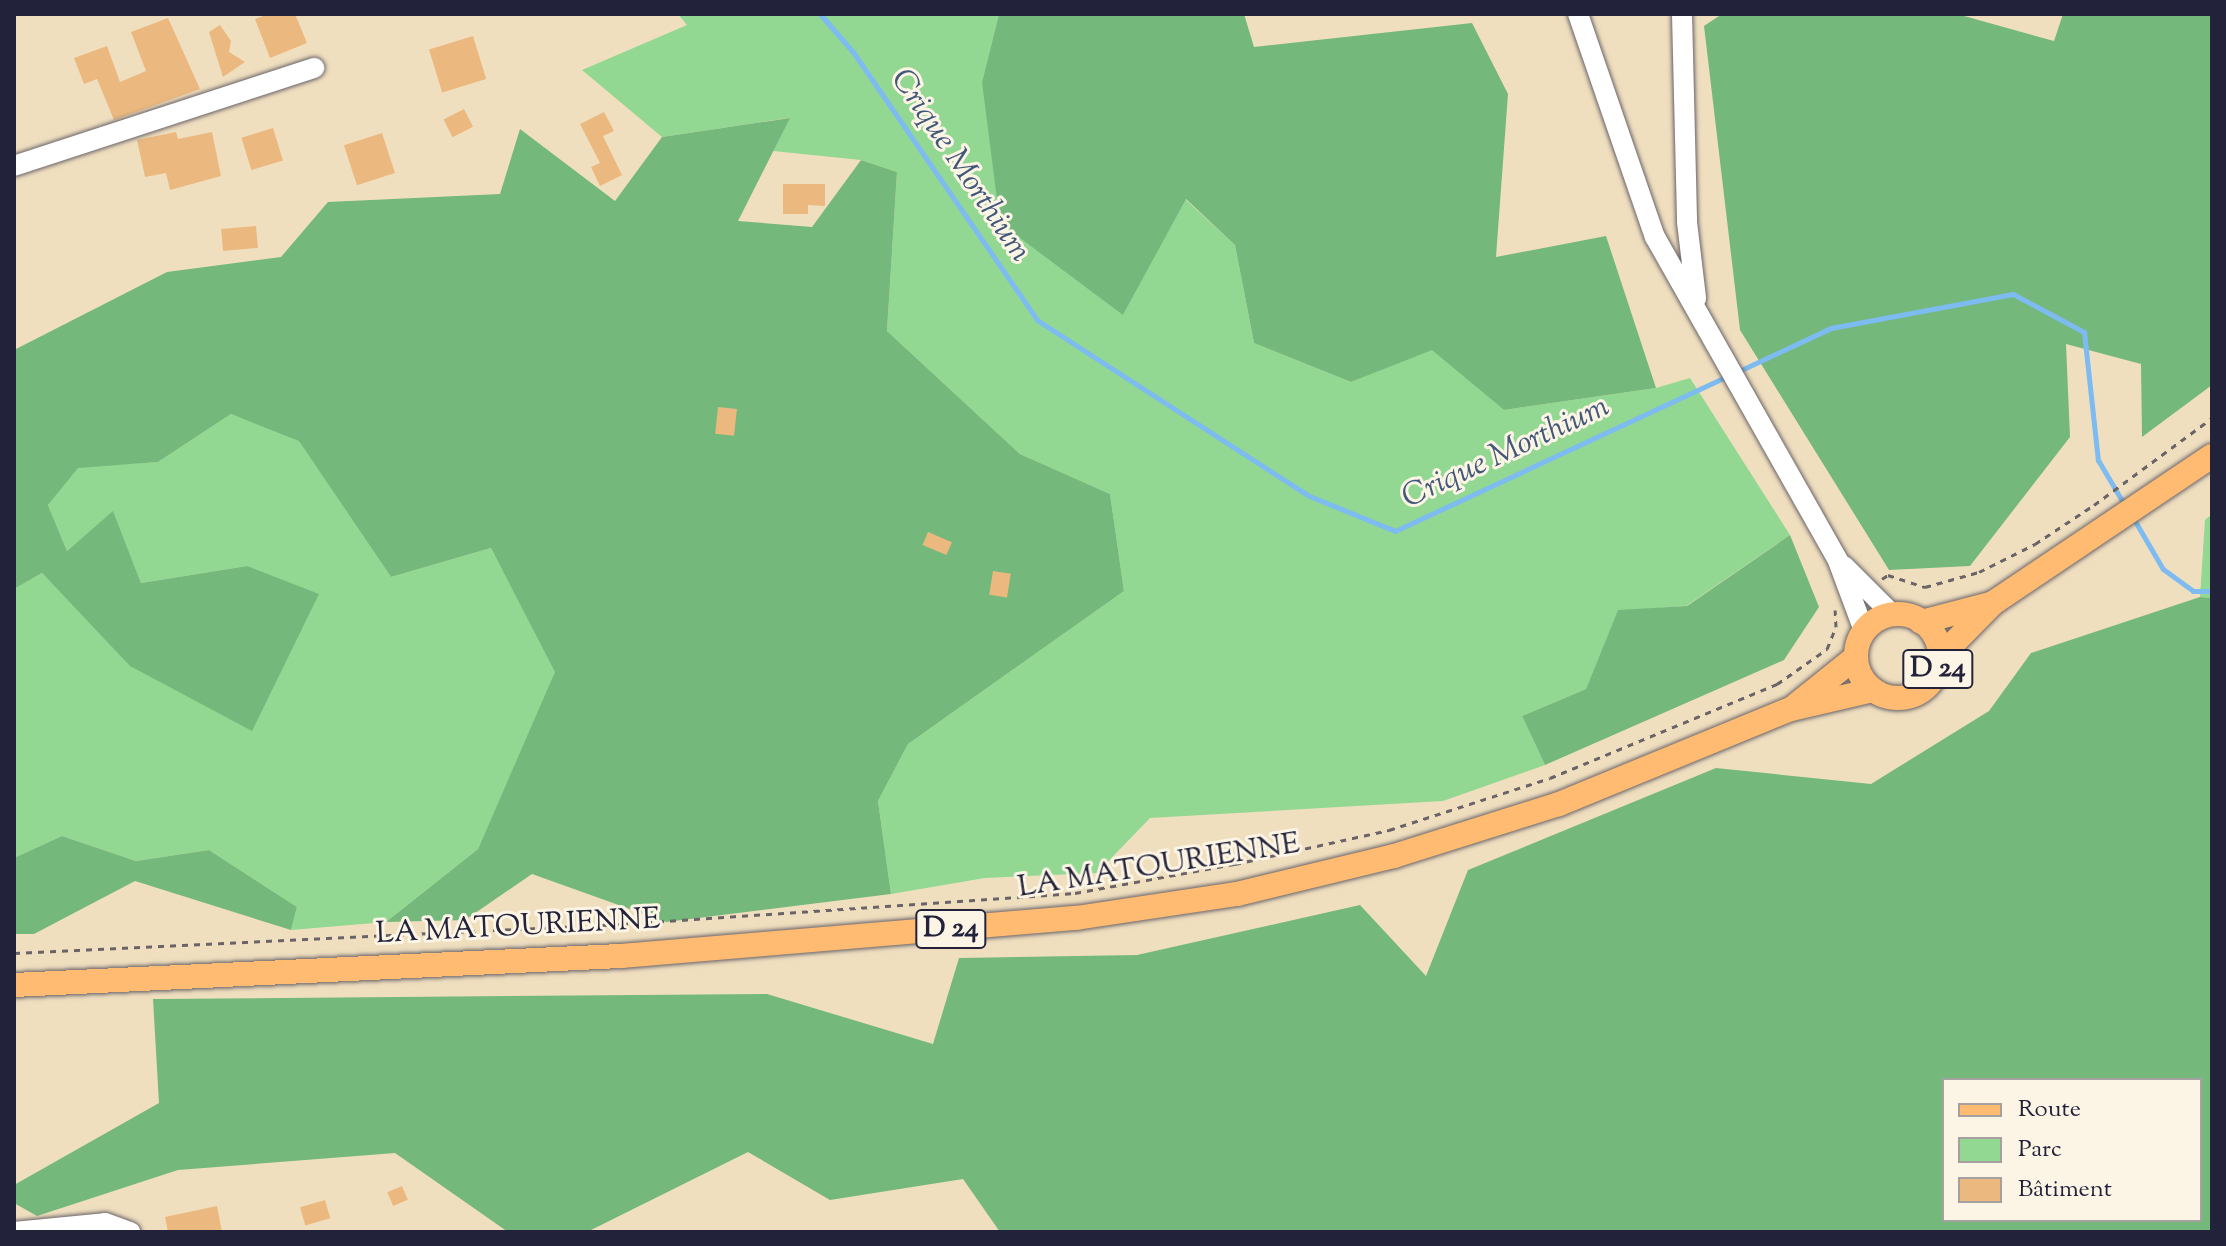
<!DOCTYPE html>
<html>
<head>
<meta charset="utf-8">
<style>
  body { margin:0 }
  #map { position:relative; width:2226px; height:1246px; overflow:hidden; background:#f0dfbf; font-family:"Sorts Mill Goudy",serif }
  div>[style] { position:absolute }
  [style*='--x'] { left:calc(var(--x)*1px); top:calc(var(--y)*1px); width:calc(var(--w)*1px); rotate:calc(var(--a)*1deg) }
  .green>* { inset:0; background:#92d892 }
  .forest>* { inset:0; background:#75b87c }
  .stream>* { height:5px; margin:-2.5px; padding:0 2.5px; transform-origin:2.5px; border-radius:2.5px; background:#7dbbf0 }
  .building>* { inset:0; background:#ebb97f; transform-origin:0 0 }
  .path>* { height:3px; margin-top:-1.5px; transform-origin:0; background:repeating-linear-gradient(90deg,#6a6469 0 6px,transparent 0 12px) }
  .roads { filter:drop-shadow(0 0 2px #6a6469) drop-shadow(0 0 2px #6a6469) }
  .minor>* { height:20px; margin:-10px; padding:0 10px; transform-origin:10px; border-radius:10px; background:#fff }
  .major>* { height:24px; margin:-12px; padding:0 12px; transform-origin:12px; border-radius:12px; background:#febb71 }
  .major>.ring { margin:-12px; padding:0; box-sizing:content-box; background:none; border:24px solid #febb71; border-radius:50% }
  span { translate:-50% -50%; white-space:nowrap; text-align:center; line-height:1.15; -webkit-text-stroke:6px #fcf5e5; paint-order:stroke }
  .shield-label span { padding:2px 6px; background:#fcf5e5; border:2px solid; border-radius:6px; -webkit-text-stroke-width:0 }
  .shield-label { font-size:28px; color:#22223b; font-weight:700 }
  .street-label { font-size:30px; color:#22223b }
  .water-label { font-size:32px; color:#42587a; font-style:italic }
  .frame { position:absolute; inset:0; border:16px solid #22223b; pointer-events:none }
  .legend { position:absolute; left:1942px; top:1078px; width:260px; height:144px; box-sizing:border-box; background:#fcf5e5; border:2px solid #a5a1a1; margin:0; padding:10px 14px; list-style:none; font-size:24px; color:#22223b }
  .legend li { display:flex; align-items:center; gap:16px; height:40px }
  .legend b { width:40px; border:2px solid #a5a1a1 }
</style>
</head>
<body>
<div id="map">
  <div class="green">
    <i style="clip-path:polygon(678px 14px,999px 14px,982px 82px,1123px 315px,1185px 199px,1235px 245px,1254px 343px,1351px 382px,1432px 349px,1504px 410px,1656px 388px,1690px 378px,1790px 535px,1686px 606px,1618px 611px,1586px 689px,1522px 716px,1545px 765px,1443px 801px,1150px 818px,1097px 873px,985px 878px,891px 894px,878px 801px,908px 744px,1124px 591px,1110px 494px,1020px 454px,887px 331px,897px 172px,861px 160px,773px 151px,789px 118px,662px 137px,582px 70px,687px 25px)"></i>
    <i style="clip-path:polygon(231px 414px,299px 440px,391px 577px,491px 548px,556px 672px,478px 849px,386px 922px,291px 930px,297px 907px,209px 850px,136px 861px,62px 836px,14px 858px,14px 589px,42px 573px,131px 666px,247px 566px,141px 583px,113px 512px,67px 551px,48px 505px,78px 467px,158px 462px)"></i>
    <i style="clip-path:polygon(2212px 514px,2212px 598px,2200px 597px,2205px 520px)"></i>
  </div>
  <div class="forest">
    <i style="clip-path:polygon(999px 14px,1244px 14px,1254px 47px,1472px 23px,1508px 94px,1496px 257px,1606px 236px,1656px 388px,1504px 410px,1432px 350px,1351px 382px,1254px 343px,1235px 245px,1186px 199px,1123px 315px,1000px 223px,982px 82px)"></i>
    <i style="clip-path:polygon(1722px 14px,1957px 14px,2054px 41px,2063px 14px,2212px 14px,2212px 385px,2142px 437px,2141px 364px,2066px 344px,2070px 437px,1970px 566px,1889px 570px,1740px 330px,1704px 26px)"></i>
    <i style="clip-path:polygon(790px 118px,738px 221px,812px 227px,861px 160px,897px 172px,887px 331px,1020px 454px,1110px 494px,1124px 591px,908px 744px,878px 801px,891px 894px,666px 922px,532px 874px,465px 920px,386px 922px,478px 849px,555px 672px,491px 548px,391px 577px,299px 441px,231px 414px,158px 462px,78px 468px,48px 505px,67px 551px,113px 511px,141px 583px,247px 566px,319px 594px,252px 731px,130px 666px,42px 573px,14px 589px,14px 350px,167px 272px,281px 257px,328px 202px,500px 194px,520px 129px,615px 201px,662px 137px)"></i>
    <i style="clip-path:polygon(1790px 535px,1819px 607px,1784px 660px,1545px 765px,1522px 716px,1586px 689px,1618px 610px,1687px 606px)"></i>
    <i style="clip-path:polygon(evenodd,2200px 597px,2212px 598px,2212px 1232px,1000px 1232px,963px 1179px,830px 1200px,748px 1152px,587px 1232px,508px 1232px,395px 1153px,178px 1170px,37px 1216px,14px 1203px,14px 1185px,159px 1103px,153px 999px,767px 994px,933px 1044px,959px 958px,1137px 955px,1360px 905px,1426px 976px,1468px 870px,1716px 768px,1871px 784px,1989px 711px,2031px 653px,2200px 597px,2200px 1080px,2200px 1220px,1944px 1220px,1944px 1080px,2200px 1080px)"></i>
    <i style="clip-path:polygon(62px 836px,136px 861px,209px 850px,297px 907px,291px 930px,135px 881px,34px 934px,14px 934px,14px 858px)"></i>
  </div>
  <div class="stream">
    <i style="--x:820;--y:14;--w:50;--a:49"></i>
    <i style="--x:853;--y:52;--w:325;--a:55.5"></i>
    <i style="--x:1037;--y:320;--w:322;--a:32.9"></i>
    <i style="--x:1307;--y:495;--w:95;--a:22.2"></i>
    <i style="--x:1395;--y:531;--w:367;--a:-25"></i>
    <i style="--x:1737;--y:372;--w:104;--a:-25.1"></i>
    <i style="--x:1831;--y:328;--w:185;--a:-10.6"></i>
    <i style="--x:2013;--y:294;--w:81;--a:28.2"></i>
    <i style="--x:2084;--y:332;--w:129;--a:83.8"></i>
    <i style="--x:2098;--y:460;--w:51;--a:59.4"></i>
    <i style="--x:2132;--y:516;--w:61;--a:59.7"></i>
    <i style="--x:2163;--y:569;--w:37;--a:36"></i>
    <i style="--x:2193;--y:591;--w:19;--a:0"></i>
  </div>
  <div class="building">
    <i style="clip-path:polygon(269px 14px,295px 14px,307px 43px,270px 58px,255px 19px)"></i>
    <i style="clip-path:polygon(168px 18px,200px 89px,114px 120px,97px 79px,84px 84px,74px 58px,107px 46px,120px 82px,146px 71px,131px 32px)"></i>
    <i style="clip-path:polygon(220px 25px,231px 41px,229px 52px,245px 62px,223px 77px,209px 32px)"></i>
    <i style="left:473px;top:36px;width:45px;height:46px;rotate:73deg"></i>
    <i style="left:464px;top:109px;width:20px;height:23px;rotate:63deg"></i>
    <i style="clip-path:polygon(604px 112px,614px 131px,603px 136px,622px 175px,600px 186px,591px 167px,600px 163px,580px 124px)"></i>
    <i style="left:273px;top:128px;width:34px;height:33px;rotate:73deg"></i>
    <i style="clip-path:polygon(176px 132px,178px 139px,212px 132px,221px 176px,170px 190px,166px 173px,145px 177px,137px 140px)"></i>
    <i style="left:382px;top:133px;width:42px;height:40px;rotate:72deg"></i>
    <i style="clip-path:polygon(783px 184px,825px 184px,825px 206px,808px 205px,808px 214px,783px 214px)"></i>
    <i style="left:256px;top:226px;width:22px;height:35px;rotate:85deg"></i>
    <i style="left:718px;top:407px;width:19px;height:27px;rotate:6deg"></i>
    <i style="left:928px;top:532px;width:26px;height:14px;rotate:23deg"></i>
    <i style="left:993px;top:571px;width:18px;height:24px;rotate:9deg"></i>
    <i style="left:402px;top:1186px;width:15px;height:16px;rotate:67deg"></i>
    <i style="left:325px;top:1200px;width:19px;height:26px;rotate:74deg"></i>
    <i style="clip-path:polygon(217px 1206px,222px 1232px,168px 1232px,165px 1217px)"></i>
  </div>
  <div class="path">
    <i style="--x:1882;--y:579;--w:7;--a:-34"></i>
    <i style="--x:1888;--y:575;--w:39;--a:18"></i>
    <i style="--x:1925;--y:587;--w:56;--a:-15.5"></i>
    <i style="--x:1979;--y:572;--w:63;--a:-26.6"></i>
    <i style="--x:2035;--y:544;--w:71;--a:-33.5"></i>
    <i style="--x:2094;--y:505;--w:147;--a:-36.4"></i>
    <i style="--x:14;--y:953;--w:609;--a:-2.73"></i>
    <i style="--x:622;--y:924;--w:454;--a:-3.9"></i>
    <i style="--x:1075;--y:893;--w:163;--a:-10.3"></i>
    <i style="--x:1235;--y:864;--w:158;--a:-12.4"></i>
    <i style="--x:1389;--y:830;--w:169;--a:-17.9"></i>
    <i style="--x:1550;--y:778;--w:246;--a:-22.5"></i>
    <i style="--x:1777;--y:684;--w:61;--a:-35"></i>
    <i style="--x:1827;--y:649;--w:24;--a:-68"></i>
    <i style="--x:1836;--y:627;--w:17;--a:-93"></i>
  </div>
  <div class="roads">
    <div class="minor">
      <i style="--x:1578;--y:14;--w:236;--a:71"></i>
      <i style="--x:1655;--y:237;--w:372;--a:60.5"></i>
      <i style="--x:1838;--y:561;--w:75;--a:69.6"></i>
      <i style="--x:1682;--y:14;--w:208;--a:88.6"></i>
      <i style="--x:1687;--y:222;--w:77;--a:83.2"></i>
      <i style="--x:14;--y:166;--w:316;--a:-18.1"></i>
      <i style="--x:1844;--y:566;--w:69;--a:45"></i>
      <i style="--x:14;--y:1232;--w:91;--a:-5.6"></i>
      <i style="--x:105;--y:1223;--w:27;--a:20"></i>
    </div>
    <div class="major">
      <i class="ring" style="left:1856px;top:614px;width:60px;height:60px"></i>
      <i style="--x:1921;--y:622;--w:71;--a:-14.6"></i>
      <i style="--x:1940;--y:657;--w:76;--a:-45.5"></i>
      <i style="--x:1993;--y:603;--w:264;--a:-33.9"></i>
      <i style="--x:1796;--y:705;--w:77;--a:-38.7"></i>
      <i style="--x:14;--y:985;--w:608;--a:-2.74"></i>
      <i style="--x:621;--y:956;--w:457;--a:-4.8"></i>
      <i style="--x:1076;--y:918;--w:163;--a:-8.5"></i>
      <i style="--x:1237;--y:894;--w:162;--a:-13.6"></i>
      <i style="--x:1394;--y:856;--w:173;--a:-17.5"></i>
      <i style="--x:1559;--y:804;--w:251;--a:-22.3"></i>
      <i style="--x:1791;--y:709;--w:84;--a:-13"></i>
    </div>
  </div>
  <div class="shield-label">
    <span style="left:1938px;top:669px">D 24</span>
    <span style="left:951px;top:929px">D 24</span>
  </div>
  <div class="street-label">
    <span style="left:1159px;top:867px;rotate:-9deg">LA MATOURIENNE</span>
    <span style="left:518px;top:928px;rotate:-3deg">LA MATOURIENNE</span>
  </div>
  <div class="water-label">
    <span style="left:960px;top:166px;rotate:56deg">Crique Morthium</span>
    <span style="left:1506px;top:453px;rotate:-25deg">Crique Morthium</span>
  </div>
  <div class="frame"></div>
  <ul class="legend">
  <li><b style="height:10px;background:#febb71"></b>Route</li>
  <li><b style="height:22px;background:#92d892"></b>Parc</li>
  <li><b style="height:22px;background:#ebb97f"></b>Bâtiment</li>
  </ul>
</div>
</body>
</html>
